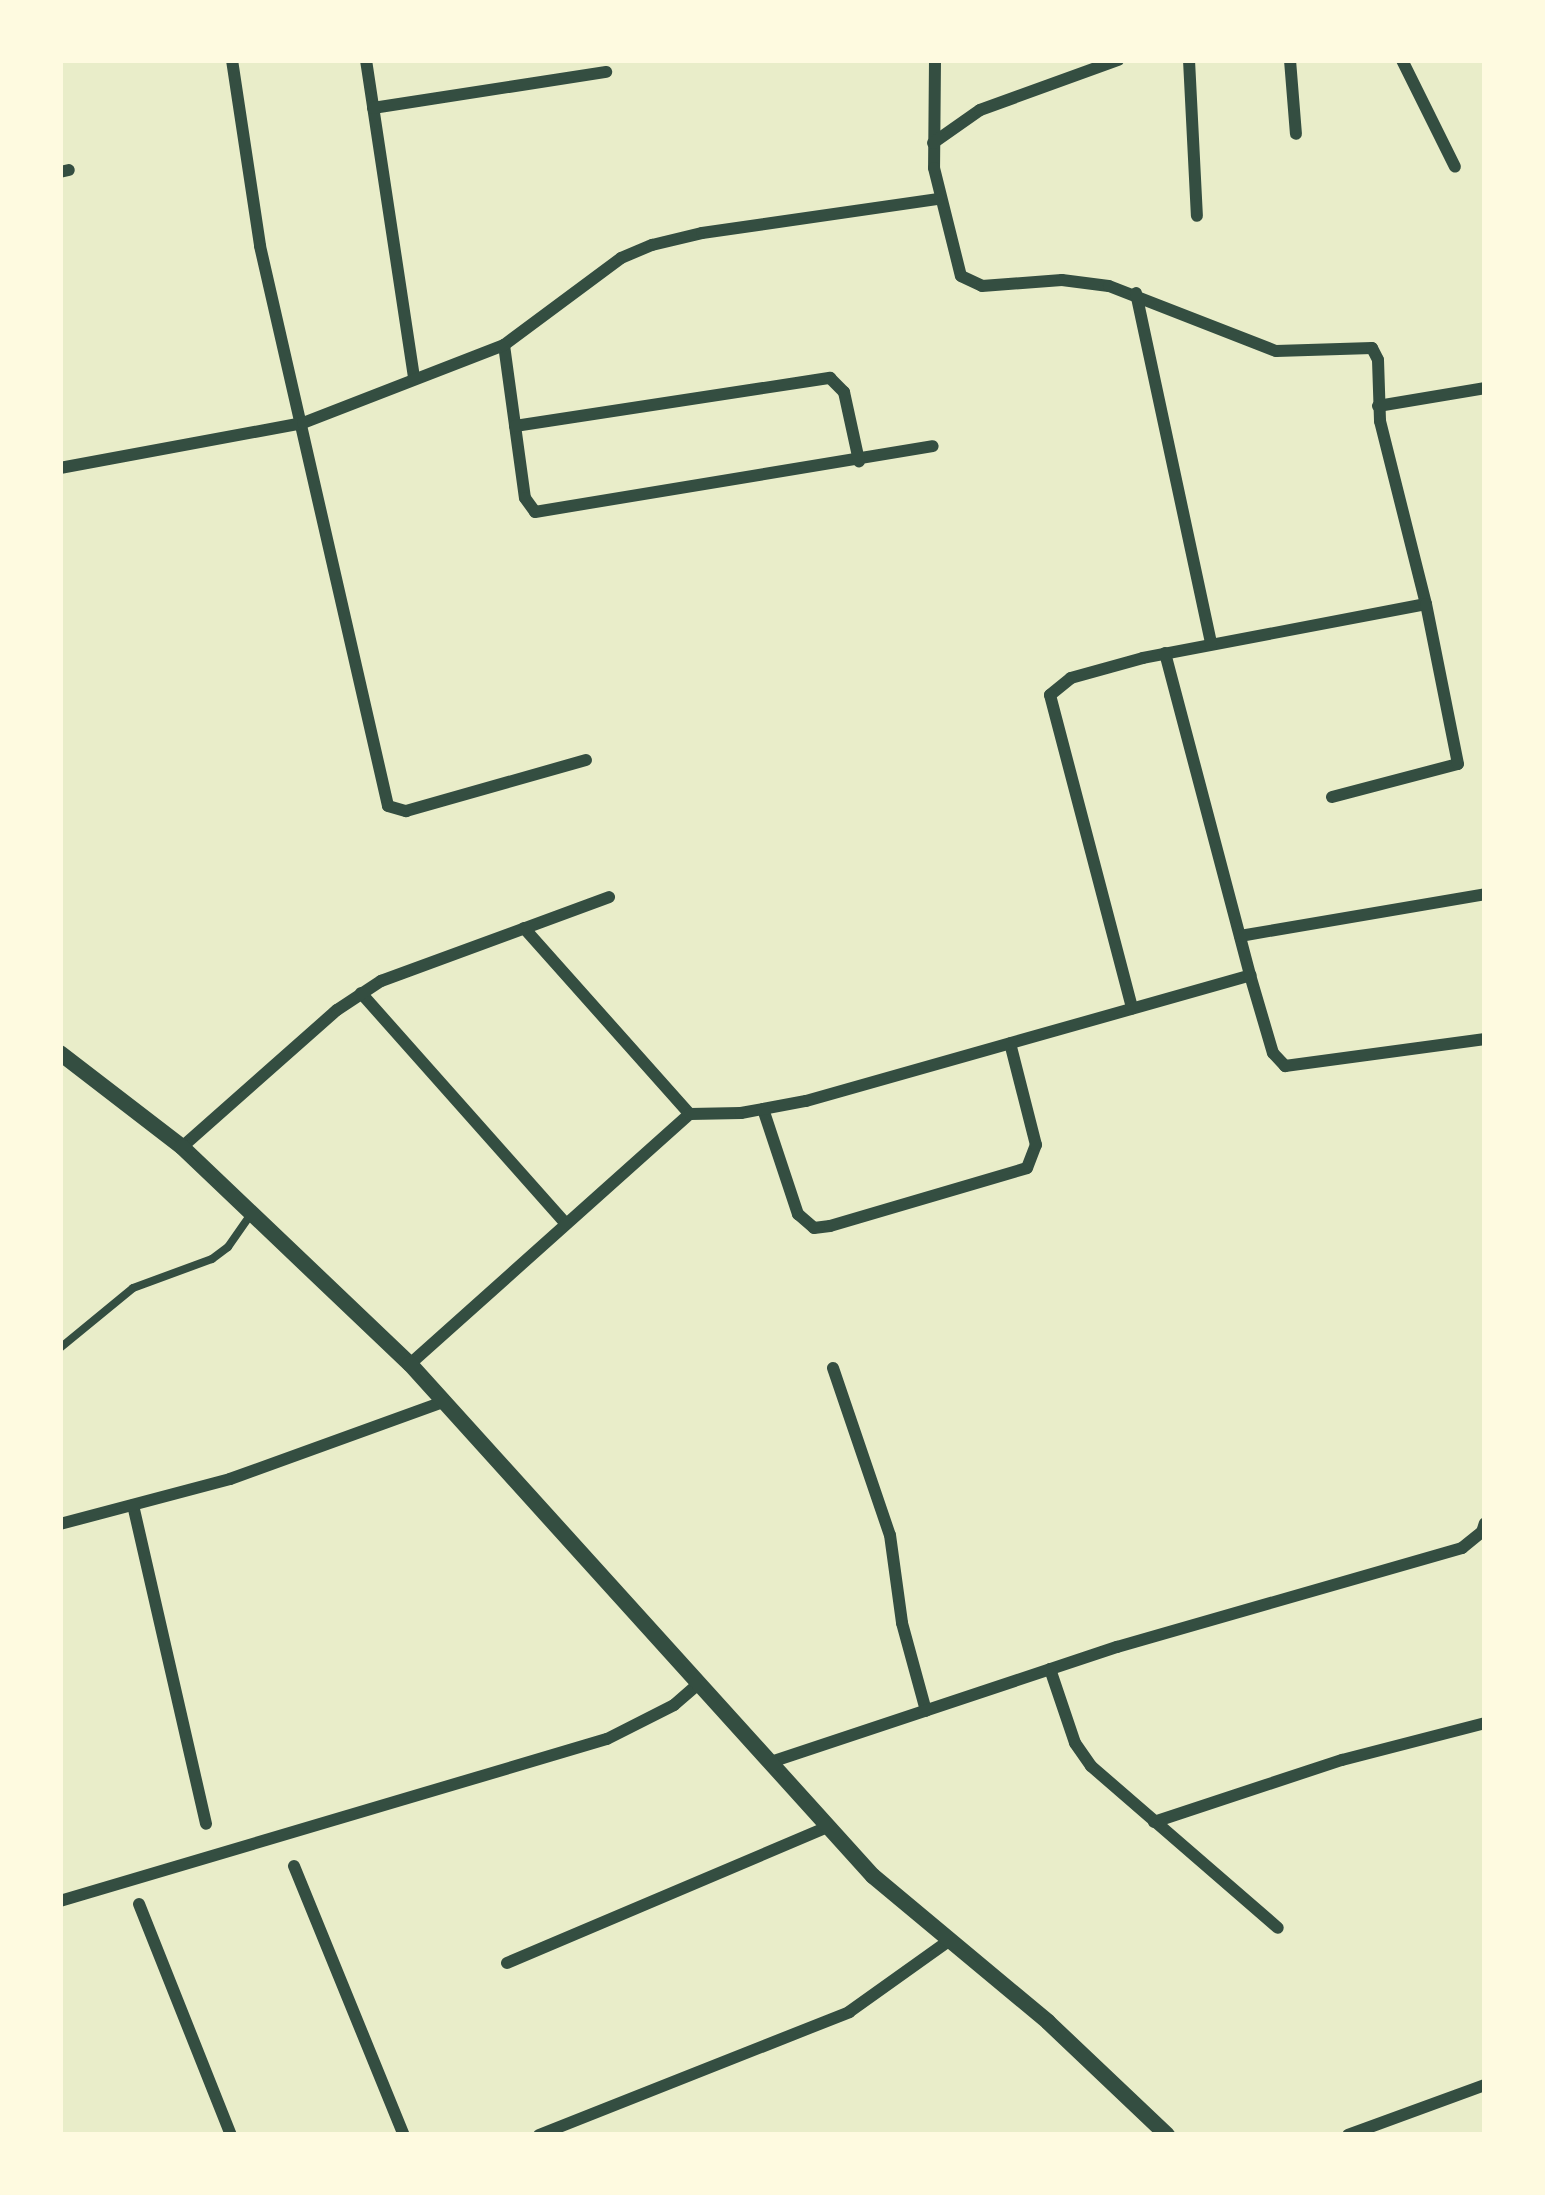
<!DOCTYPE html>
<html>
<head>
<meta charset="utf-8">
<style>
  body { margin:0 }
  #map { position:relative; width:1545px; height:2195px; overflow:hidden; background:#e9edc9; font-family:"Space Grotesk",sans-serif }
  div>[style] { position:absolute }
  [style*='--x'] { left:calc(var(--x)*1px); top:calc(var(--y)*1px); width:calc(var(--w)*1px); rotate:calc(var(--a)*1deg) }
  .service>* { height:8px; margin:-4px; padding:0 4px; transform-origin:4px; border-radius:4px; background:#344e41 }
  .minor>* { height:12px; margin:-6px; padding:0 6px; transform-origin:6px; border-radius:6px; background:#344e41 }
  .tertiary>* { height:16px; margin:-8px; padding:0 8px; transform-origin:8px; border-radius:8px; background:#344e41 }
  span { translate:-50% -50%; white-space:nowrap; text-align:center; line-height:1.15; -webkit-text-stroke:10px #fefae0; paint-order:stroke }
  .frame { position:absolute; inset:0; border:63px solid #fefae0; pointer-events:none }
</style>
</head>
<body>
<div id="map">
  <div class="service">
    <i style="--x:60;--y:1348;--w:94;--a:-39.4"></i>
    <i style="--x:133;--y:1288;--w:84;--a:-20.2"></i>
    <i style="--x:212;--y:1259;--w:20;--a:-37"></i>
    <i style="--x:228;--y:1247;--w:40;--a:-55.1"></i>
  </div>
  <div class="minor">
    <i style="--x:232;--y:60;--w:188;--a:81.4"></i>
    <i style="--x:260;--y:246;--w:574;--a:77.12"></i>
    <i style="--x:388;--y:806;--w:19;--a:16"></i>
    <i style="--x:406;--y:811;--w:187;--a:-15.8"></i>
    <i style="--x:366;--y:60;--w:320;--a:81.4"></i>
    <i style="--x:935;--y:60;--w:108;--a:90.5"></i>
    <i style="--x:934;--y:168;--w:111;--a:76"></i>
    <i style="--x:961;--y:276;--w:23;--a:25"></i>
    <i style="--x:982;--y:286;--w:80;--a:-4.3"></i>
    <i style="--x:1062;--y:280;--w:47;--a:7.3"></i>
    <i style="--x:1109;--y:286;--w:179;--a:21.3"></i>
    <i style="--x:1276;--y:351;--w:96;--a:-1.8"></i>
    <i style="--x:1372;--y:348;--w:13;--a:63"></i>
    <i style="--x:1378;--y:360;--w:61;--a:88.1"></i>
    <i style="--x:1380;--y:421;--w:189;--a:75.9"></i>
    <i style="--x:1426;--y:604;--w:288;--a:169.2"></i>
    <i style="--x:1143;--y:658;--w:75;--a:164.5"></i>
    <i style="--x:1071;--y:678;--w:27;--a:141"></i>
    <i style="--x:1050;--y:695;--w:324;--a:75.3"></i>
    <i style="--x:1189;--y:60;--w:156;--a:87.1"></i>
    <i style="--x:1290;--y:60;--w:74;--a:85.4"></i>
    <i style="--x:1402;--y:60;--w:119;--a:63.6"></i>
    <i style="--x:373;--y:108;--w:236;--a:-8.8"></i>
    <i style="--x:933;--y:143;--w:57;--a:-35.1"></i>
    <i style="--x:980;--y:110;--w:147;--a:-19.9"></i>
    <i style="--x:60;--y:172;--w:9;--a:-13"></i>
    <i style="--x:1136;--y:293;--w:358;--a:77.9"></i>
    <i style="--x:504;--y:345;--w:154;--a:82.2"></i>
    <i style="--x:525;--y:498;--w:17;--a:54"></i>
    <i style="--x:535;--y:512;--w:403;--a:-9.4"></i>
    <i style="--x:1378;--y:406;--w:109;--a:-9.5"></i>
    <i style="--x:515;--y:426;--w:319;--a:-8.7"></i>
    <i style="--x:830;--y:378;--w:20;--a:45"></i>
    <i style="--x:844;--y:392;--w:71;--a:77.7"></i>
    <i style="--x:60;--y:468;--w:247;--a:-10.5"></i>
    <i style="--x:303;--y:423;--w:216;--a:-21.2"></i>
    <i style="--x:504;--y:345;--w:146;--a:-36.6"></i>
    <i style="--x:621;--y:258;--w:34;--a:-23"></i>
    <i style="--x:652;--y:245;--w:51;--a:-13.5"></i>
    <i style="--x:702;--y:233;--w:239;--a:-8.2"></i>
    <i style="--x:1165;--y:653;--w:333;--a:75.2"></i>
    <i style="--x:1332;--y:797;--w:130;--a:-14.7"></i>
    <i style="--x:1458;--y:764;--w:163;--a:-101.3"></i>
    <i style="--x:524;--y:928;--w:249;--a:48.3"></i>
    <i style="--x:1240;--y:936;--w:249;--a:-9.7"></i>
    <i style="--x:361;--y:993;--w:307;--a:48.4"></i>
    <i style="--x:763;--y:1109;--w:111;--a:71.6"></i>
    <i style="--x:798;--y:1214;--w:21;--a:41"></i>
    <i style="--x:814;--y:1228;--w:16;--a:-7"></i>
    <i style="--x:830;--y:1226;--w:205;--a:-16.4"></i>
    <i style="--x:1027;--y:1168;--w:25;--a:-69"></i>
    <i style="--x:1036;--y:1145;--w:105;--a:-104.3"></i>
    <i style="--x:182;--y:1147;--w:207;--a:-41.5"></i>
    <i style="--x:337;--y:1010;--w:53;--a:-33.4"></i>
    <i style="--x:381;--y:981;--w:243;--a:-20.2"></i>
    <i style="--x:410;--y:1364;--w:375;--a:-41.8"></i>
    <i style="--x:690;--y:1114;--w:51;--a:-1.1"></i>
    <i style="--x:741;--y:1113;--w:66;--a:-10.5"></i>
    <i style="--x:806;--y:1101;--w:462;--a:-15.8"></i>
    <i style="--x:1250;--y:975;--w:81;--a:73.6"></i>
    <i style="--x:1273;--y:1053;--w:18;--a:47"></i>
    <i style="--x:1285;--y:1066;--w:202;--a:-7.7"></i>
    <i style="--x:833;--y:1368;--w:176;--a:71.2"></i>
    <i style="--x:890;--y:1535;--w:89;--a:82.2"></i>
    <i style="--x:902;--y:1623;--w:91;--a:74.7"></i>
    <i style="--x:133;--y:1505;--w:327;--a:77.1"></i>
    <i style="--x:60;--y:1524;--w:176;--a:-14.8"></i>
    <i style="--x:230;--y:1479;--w:229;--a:-19.9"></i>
    <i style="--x:1050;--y:1669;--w:78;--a:71.3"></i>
    <i style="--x:1075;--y:1743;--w:28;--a:55"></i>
    <i style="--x:1091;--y:1766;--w:247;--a:40.9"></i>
    <i style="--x:771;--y:1762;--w:365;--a:-18.4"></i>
    <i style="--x:1117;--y:1647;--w:359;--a:-16"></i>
    <i style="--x:1462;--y:1548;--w:26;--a:-39"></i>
    <i style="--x:1482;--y:1532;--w:9;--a:-72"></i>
    <i style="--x:1154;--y:1822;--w:198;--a:-18.3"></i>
    <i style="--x:1342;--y:1760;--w:148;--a:-14.5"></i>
    <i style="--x:294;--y:1866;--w:291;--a:67.8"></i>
    <i style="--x:60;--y:1901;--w:570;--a:-16.5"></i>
    <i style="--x:607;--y:1739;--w:75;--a:-26.9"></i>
    <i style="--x:674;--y:1705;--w:33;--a:-41"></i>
    <i style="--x:139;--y:1904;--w:249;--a:68.3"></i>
    <i style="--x:507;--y:1963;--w:350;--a:-23"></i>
    <i style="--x:539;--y:2135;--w:334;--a:-21.6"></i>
    <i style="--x:849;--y:2012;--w:124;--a:-35.5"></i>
    <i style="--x:1348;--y:2135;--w:146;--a:-20.1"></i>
  </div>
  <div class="tertiary">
    <i style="--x:60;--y:1053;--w:154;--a:37.6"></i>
    <i style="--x:182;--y:1147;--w:315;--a:43.6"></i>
    <i style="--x:410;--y:1364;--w:690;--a:47.88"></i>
    <i style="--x:873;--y:1876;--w:228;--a:39.8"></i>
    <i style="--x:1048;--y:2022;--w:164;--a:43.5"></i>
  </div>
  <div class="frame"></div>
</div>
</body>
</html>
